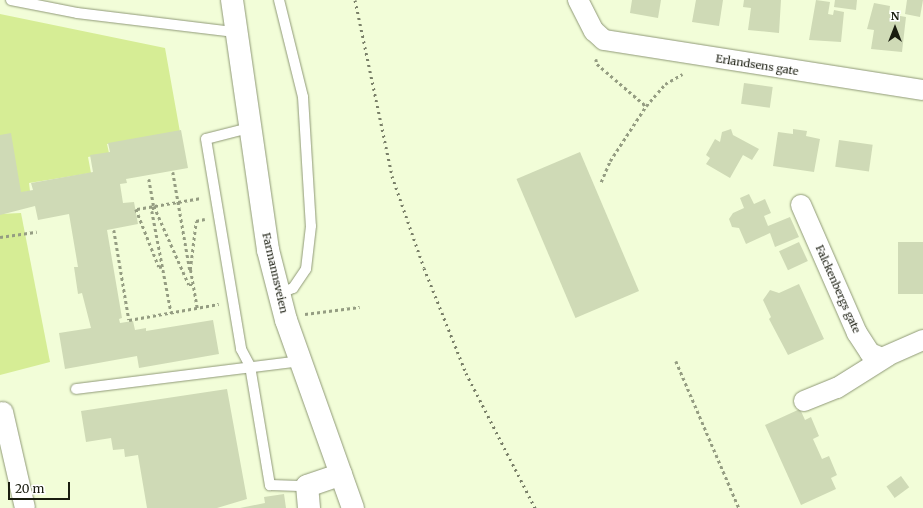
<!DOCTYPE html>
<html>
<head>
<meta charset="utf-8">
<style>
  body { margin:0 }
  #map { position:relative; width:923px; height:508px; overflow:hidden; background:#f2fdd8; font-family:Merriweather,serif }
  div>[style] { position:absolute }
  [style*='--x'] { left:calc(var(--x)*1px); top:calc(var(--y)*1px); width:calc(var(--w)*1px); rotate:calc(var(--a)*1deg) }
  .green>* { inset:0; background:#d6ed95 }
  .building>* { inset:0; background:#cfdab6; transform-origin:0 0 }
  .path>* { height:2.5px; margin-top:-1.25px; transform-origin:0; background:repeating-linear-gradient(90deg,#959d82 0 3px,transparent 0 6px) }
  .roads { filter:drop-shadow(0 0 1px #8f9977) drop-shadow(0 0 1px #8f9977) }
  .lane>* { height:10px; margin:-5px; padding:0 5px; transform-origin:5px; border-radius:5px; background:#fff }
  .street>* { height:20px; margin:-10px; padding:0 10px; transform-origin:10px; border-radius:10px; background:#fff }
  .secondary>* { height:22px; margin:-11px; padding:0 11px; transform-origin:11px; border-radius:11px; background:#fff }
  .rail>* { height:3px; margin-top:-1.5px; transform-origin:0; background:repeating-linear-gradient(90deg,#7a8069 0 2px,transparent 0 6px) }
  span { translate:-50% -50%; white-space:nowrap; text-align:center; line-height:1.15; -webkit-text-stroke:4px #fff; paint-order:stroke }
  .street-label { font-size:11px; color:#1a1d10 }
  .north { position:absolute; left:875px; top:8px; width:40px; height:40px; -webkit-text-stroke:3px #fff; paint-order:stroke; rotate:0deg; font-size:11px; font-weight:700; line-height:16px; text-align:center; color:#1a1d10 }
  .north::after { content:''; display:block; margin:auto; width:14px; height:18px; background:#1a1d10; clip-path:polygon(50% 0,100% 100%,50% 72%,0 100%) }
  .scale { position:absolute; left:8px; top:482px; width:62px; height:18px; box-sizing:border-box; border:2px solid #1a1d10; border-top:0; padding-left:5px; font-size:12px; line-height:14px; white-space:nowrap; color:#1a1d10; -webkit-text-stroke:3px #fff; paint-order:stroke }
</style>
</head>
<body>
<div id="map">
  <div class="green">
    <i style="clip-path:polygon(0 14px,165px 48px,180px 132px,107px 144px,109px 153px,88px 157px,91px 173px,29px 183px,30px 191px,20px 193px,0 137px)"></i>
    <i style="clip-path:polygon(21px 213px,50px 362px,0 375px,0 214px)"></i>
  </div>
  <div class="building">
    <i style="clip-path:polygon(632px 0,661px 0,658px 18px,630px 13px)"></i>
    <i style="clip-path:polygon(696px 0,723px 0,719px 26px,692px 22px)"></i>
    <i style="clip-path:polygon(744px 0,781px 0,779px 33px,748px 30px,751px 8px,743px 7px)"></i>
    <i style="clip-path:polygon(816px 0,830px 2px,828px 14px,833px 15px,834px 10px,844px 12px,841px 42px,809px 40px)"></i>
    <i style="clip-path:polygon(835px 0,857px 0,856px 10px,834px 7px)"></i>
    <i style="clip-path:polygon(907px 0,923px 0,920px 17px,905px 14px)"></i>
    <i style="clip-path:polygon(874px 3px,890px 6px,889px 14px,906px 17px,902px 52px,871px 49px,874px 30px,867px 29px)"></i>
    <i style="left:744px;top:83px;width:29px;height:21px;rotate:8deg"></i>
    <i style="clip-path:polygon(731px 129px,733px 135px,759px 149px,752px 160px,743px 155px,730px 178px,706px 164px,710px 158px,706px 155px,715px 139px,720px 142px,722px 132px)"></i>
    <i style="clip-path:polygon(793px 129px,807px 131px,806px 136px,820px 139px,814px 172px,773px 166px,778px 132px,793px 134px)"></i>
    <i style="clip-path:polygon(181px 130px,188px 168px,126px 179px,127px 183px,120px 184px,123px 203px,134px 202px,138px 224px,107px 230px,122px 318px,119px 319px,120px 323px,133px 321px,135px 330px,146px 328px,146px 331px,213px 320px,219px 354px,139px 368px,137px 356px,65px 369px,59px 333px,91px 328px,82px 293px,78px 294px,74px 267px,78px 267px,69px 214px,38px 220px,35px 206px,0 215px,0 135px,11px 133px,21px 192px,33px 190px,31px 183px,93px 172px,90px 155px,110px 152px,108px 143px)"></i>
    <i style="left:839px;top:140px;width:34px;height:27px;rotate:8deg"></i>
    <i style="left:580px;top:152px;width:151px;height:69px;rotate:67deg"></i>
    <i style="clip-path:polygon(749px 194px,754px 204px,765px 199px,771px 213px,764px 216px,768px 226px,790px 217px,799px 237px,775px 247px,770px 233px,746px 244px,739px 228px,732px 227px,729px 219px,733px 213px,744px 208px,740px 198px)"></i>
    <i style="left:799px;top:242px;width:21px;height:22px;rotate:65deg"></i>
    <i style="left:923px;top:242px;width:52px;height:25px;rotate:90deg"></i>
    <i style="clip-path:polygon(799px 284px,824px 339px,788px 355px,769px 319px,771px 317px,763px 300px,770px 290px,779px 293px)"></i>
    <i style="clip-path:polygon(227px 389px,247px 499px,217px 508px,147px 508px,138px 455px,125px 457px,124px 449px,113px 450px,111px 438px,86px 442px,81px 411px)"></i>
    <i style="clip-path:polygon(800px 409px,805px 420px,811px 417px,819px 436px,813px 439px,822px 459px,829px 456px,837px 475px,831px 478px,836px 489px,801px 505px,765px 425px)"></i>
    <i style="left:901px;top:476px;width:14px;height:18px;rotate:54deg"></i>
    <i style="clip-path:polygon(284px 494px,286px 508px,240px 508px,265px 503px,264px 497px)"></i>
  </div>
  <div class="path">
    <i style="--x:596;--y:59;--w:5;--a:79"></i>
    <i style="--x:597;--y:64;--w:65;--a:40.6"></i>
    <i style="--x:173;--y:172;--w:99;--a:80.2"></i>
    <i style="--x:149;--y:179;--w:27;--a:80"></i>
    <i style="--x:154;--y:206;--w:86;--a:66.1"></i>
    <i style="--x:189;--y:285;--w:3;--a:0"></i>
    <i style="--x:601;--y:182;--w:23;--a:-67"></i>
    <i style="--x:610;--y:161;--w:66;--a:-56.8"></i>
    <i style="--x:646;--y:106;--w:29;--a:-49"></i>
    <i style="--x:665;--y:84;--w:20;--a:-30"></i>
    <i style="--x:154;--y:207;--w:4;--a:117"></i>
    <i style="--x:152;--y:211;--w:103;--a:79.3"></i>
    <i style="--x:136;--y:209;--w:62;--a:68.4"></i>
    <i style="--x:159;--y:267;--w:5;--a:-11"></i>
    <i style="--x:137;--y:209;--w:65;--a:-9.8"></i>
    <i style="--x:114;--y:230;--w:91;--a:80.5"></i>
    <i style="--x:129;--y:320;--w:91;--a:-10.1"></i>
    <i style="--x:0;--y:237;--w:37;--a:-8"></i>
    <i style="--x:197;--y:308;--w:39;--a:-100"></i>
    <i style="--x:190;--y:270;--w:49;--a:-83"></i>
    <i style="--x:196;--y:221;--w:9;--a:-13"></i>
    <i style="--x:305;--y:314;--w:55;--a:-7.3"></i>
    <i style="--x:676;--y:361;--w:160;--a:66.8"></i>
  </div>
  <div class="roads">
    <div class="lane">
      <i style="--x:11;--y:0;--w:67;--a:11.1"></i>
      <i style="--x:77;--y:13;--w:159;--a:6.9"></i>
      <i style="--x:279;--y:0;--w:100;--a:76.1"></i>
      <i style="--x:303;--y:97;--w:129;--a:86.5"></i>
      <i style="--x:311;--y:226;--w:43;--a:96.6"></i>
      <i style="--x:306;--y:269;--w:23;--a:124"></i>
      <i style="--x:293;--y:288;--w:15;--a:157"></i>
      <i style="--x:249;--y:128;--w:44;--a:165.7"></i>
      <i style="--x:206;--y:139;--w:213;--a:80.5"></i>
      <i style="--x:241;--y:349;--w:19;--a:62"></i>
      <i style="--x:250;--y:366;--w:121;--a:80.5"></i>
      <i style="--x:270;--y:485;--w:37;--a:2"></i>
      <i style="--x:76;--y:389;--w:226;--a:-7.1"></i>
    </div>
    <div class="street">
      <i style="--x:578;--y:0;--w:35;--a:63"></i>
      <i style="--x:594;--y:31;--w:13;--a:42"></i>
      <i style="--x:604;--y:40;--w:323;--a:8.9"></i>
      <i style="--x:801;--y:205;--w:140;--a:66.4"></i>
      <i style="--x:857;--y:333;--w:24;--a:57"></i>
      <i style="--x:870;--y:353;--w:13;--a:23"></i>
      <i style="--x:882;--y:358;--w:45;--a:-23.7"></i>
      <i style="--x:804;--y:401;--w:35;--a:-22"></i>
      <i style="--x:837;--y:388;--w:60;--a:-32.1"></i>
      <i style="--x:3;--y:412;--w:98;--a:77.1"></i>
    </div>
    <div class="secondary">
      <i style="--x:232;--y:0;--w:253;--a:81.8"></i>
      <i style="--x:268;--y:250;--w:72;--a:75.6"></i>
      <i style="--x:286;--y:320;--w:200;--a:70.4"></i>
      <i style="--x:309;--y:508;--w:22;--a:-95"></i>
      <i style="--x:307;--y:486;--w:36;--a:-19"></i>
    </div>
  </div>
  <div class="rail">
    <i style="--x:355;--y:0;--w:180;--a:78.1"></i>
    <i style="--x:392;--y:176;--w:97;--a:70.8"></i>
    <i style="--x:424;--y:268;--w:113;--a:68.2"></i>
    <i style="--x:466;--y:373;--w:152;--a:62.9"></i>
  </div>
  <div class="street-label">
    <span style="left:757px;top:65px;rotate:9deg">Erlandsens gate</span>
    <span style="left:275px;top:273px;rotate:77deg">Farmannsveien</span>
    <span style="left:838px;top:289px;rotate:66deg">Falckenbergs gate</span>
  </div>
  <div class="north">N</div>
  <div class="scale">20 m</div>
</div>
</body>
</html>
